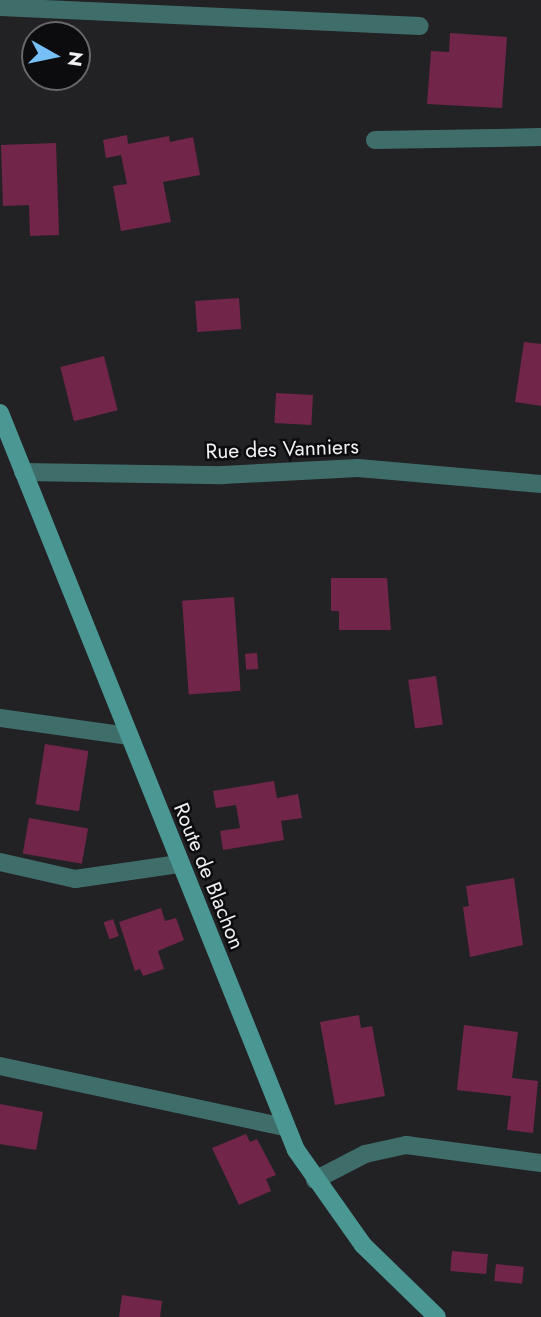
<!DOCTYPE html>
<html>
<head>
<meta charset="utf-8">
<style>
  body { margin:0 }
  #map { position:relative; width:541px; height:1317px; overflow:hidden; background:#222225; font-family:Jost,sans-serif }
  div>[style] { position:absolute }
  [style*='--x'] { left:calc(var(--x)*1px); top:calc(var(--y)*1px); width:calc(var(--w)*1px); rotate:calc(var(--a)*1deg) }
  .building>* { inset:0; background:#712649; transform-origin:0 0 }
  .street>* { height:18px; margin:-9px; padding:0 9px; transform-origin:9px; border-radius:9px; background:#3f6d6a }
  .secondary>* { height:18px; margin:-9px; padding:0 9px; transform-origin:9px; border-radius:9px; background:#4a9793 }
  span { translate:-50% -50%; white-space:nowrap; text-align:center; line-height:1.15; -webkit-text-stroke:5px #0c0b0d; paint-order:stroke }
  .street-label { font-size:21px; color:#f0f0f2 }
  .north { position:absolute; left:21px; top:21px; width:70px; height:70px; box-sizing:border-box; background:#0c0b0d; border:2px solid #676769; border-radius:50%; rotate:99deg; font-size:19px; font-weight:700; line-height:28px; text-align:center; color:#f0f0f2 }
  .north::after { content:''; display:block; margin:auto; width:24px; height:32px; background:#76c0f7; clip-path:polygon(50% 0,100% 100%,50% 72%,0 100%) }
</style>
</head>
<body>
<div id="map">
  <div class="building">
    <i style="clip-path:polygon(450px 33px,507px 37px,502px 108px,427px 104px,431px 51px,449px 52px)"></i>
    <i style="clip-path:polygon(127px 135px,128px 144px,169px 136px,170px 142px,193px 137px,200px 175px,163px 182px,171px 222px,121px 231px,113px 186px,127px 184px,121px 155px,106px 158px,103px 140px)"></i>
    <i style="clip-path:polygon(56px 143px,59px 235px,30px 236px,29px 205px,3px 206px,1px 145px)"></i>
    <i style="left:239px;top:298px;width:31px;height:44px;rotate:86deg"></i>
    <i style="clip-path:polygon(524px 342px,541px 344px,541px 406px,515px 402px)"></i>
    <i style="left:104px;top:356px;width:56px;height:45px;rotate:76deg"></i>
    <i style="left:276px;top:393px;width:37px;height:30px;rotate:3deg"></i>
    <i style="clip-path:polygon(331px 578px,387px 578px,391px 630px,339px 630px,339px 611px,331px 611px)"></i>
    <i style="left:234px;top:597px;width:94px;height:52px;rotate:86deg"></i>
    <i style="left:257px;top:653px;width:16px;height:12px;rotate:86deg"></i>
    <i style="left:436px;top:676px;width:49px;height:28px;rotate:82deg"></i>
    <i style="left:45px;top:744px;width:44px;height:61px;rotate:9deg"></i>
    <i style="clip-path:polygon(274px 781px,277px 798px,298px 794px,302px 818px,281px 821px,284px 840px,223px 850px,220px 831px,240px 828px,236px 805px,216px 808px,213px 791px)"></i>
    <i style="left:29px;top:818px;width:60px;height:36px;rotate:10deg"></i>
    <i style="clip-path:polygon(514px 878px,523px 945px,470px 957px,463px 907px,469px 906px,466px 886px)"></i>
    <i style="clip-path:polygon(161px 908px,165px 921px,176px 918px,184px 940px,158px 951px,164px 969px,143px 976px,140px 969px,135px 971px,119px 922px)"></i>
    <i style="left:113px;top:919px;width:18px;height:10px;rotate:71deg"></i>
    <i style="clip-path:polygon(359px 1015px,361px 1028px,372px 1026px,385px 1096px,335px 1105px,320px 1022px)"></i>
    <i style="clip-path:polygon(464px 1025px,518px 1032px,512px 1078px,538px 1081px,533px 1133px,507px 1130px,511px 1096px,457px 1090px)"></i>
    <i style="clip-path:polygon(0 1104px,43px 1112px,36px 1150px,0 1144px)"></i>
    <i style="clip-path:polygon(246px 1134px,250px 1142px,257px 1139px,276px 1175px,266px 1179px,271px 1191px,239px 1205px,212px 1148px)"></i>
    <i style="left:452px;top:1251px;width:36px;height:20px;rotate:5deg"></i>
    <i style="left:496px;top:1264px;width:28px;height:17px;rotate:6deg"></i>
    <i style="clip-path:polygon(122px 1295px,162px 1301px,160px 1317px,119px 1317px)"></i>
  </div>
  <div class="street">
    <i style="--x:0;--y:7;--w:420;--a:2.6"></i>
    <i style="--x:375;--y:140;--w:166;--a:-1"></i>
    <i style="--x:23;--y:472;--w:200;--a:0.9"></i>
    <i style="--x:223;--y:475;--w:135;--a:-3"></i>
    <i style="--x:358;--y:468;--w:184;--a:5"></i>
    <i style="--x:0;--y:718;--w:129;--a:8"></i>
    <i style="--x:0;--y:862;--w:77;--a:12.8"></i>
    <i style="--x:75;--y:879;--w:105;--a:-8.2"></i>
    <i style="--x:0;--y:1066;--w:291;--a:12.1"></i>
    <i style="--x:315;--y:1180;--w:56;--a:-27.5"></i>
    <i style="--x:365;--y:1154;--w:42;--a:-12.4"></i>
    <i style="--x:406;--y:1145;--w:136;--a:7.6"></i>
  </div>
  <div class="secondary">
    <i style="--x:0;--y:413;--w:794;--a:68.12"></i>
    <i style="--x:296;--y:1150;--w:116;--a:54.8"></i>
    <i style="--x:363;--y:1245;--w:103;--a:44.2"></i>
  </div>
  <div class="street-label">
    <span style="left:282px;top:449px;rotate:-2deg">Rue des Vanniers</span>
    <span style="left:209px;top:876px;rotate:68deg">Route de Blachon</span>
  </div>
  <div class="north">N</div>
</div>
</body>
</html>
